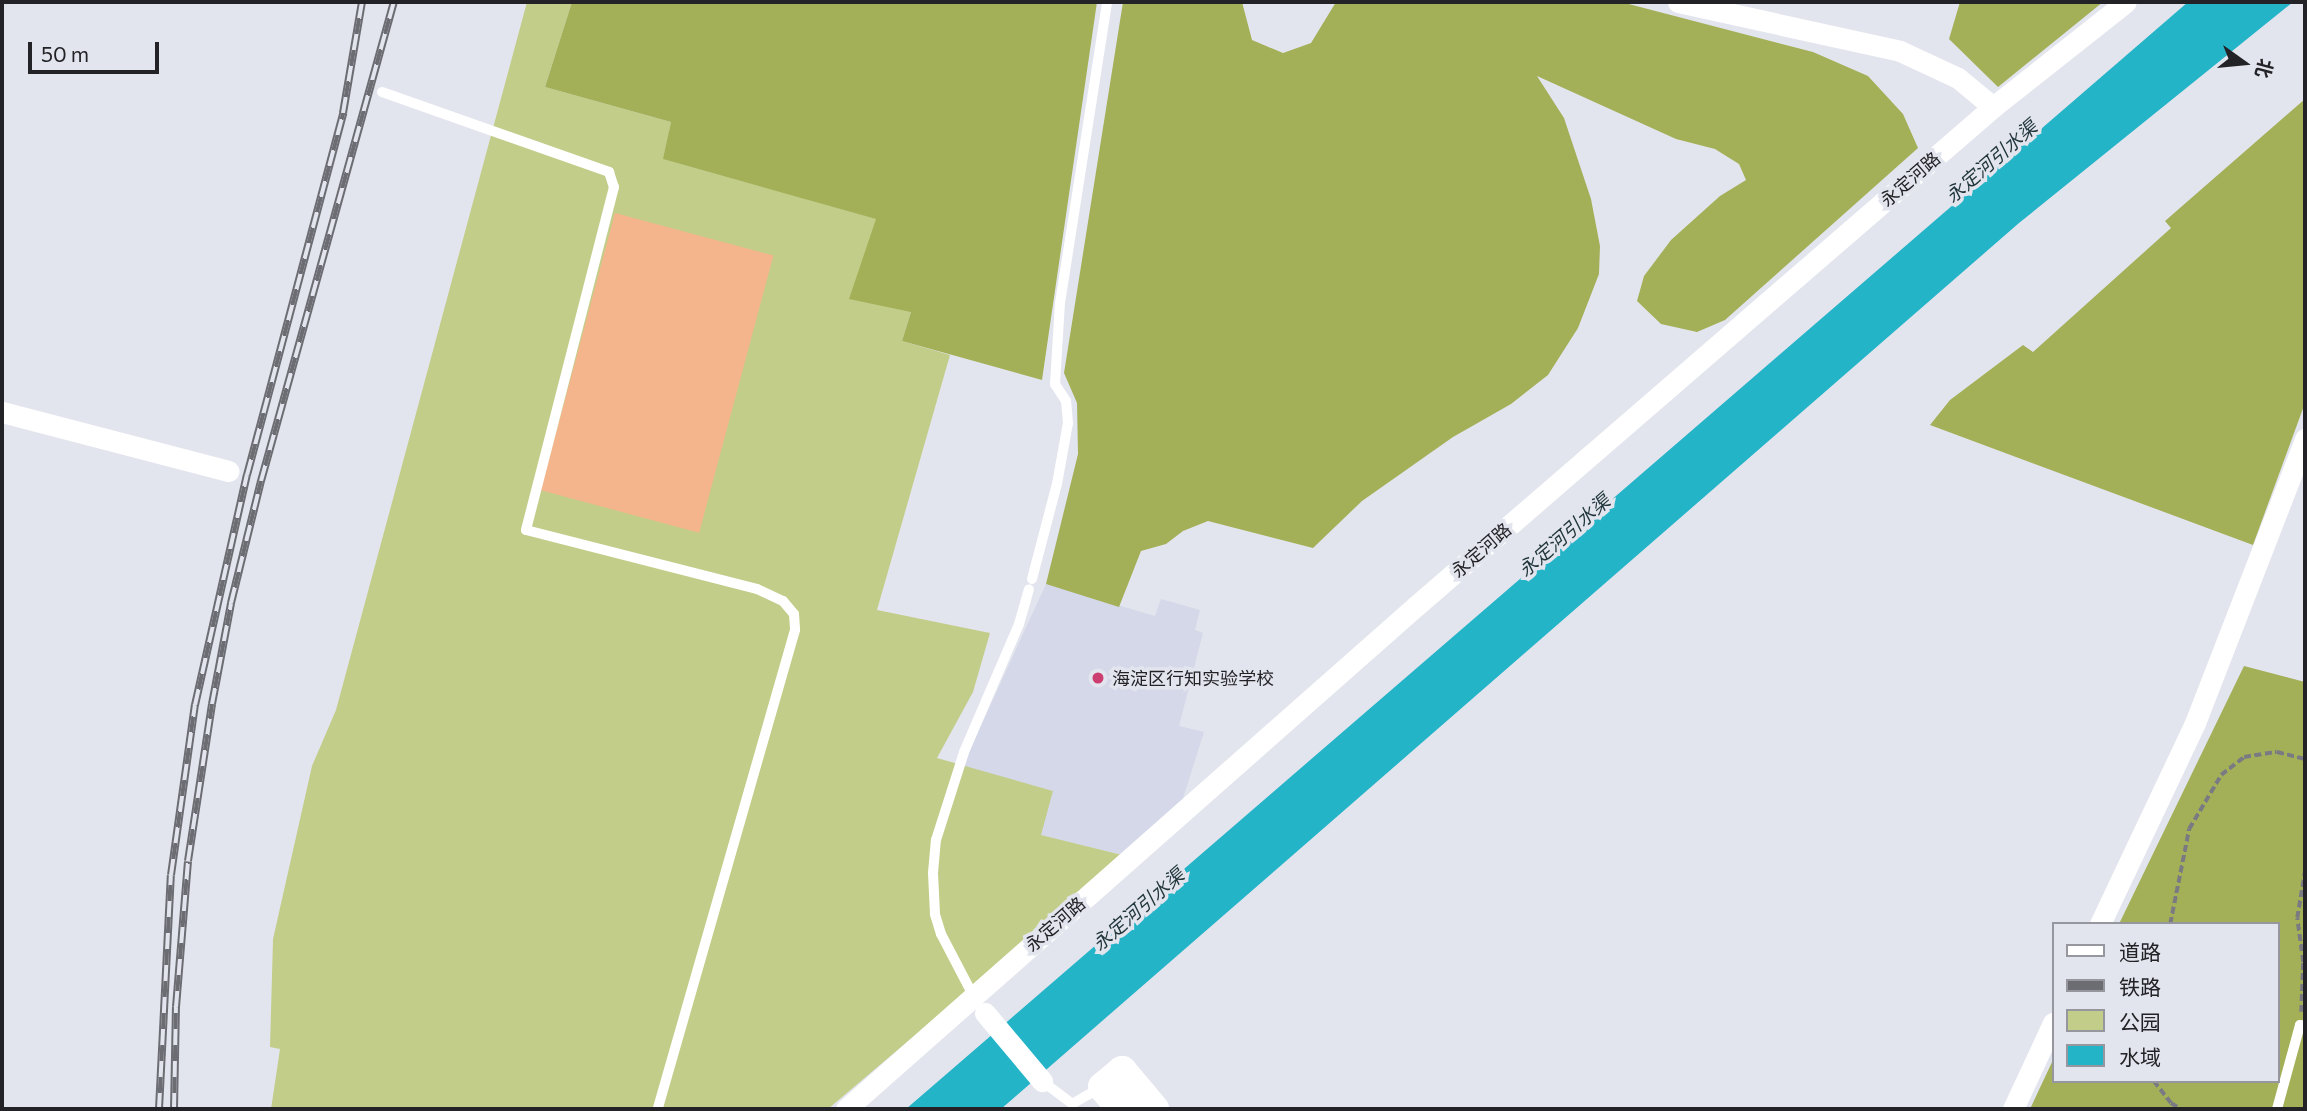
<!DOCTYPE html>
<html>
<head>
<meta charset="utf-8">
<style>
  body { margin:0 }
  #map { position:relative; width:2307px; height:1111px; overflow:hidden; background:#e3e5ee; font-family:Commissioner,"Noto Sans SC",sans-serif }
  div>[style] { position:absolute }
  [style*='--x'] { left:calc(var(--x)*1px); top:calc(var(--y)*1px); width:calc(var(--w)*1px); rotate:calc(var(--a)*1deg) }
  .built>* { inset:0; background:#d4d8e8 }
  .green>* { inset:0; background:#c2cd89 }
  .forest>* { inset:0; background:#a3b057 }
  .water>* { inset:0; background:#24b4c8 }
  .building>* { inset:0; background:#f5b58c; transform-origin:0 0 }
  .path>* { height:3.5px; margin-top:-1.75px; transform-origin:0; background:repeating-linear-gradient(90deg,#7a7b82 0 7px,transparent 0 10.5px) }
  .lane>* { height:10px; margin:-5px; padding:0 5px; transform-origin:5px; border-radius:5px; background:#fff }
  .street>* { height:21px; margin:-10.5px; padding:0 10.5px; transform-origin:10.5px; border-radius:10.5px; background:#fff }
  .secondary>* { height:30px; margin:-15px; padding:0 15px; transform-origin:15px; border-radius:15px; background:#fff }
  .rail>* { height:8px; margin-top:-4px; transform-origin:0; background:repeating-linear-gradient(90deg,#e3e5ee 0 16px,#6c6d73 0 32px); box-sizing:border-box; border-block:2px solid #6c6d73 }
  .dots>* { width:19px; height:19px; translate:-50% -50%; box-sizing:border-box; border:4px solid #e3e5ee; border-radius:50% }
  span { translate:-50% -50%; white-space:nowrap; text-align:center; line-height:1.15; -webkit-text-stroke:7px #e3e5ee; paint-order:stroke }
  .street-label { font-size:18px; color:#232327 }
  .poi-label { font-size:18px; color:#232327 }
  .left { translate:0 -50%; text-align:left }
  .water-label { font-size:19px; color:#1f3539; font-style:italic }
  .frame { position:absolute; inset:0; border:4px solid #232327; pointer-events:none }
  .legend { position:absolute; left:2052px; top:922px; width:228px; height:161px; box-sizing:border-box; background:#e3e5ee; border:2px solid #96979e; margin:0; padding:9px 12px; list-style:none; font-size:21px; color:#232327 }
  .legend li { display:flex; align-items:center; gap:14px; height:35px }
  .legend b { width:35px; border:2px solid #96979e }
  .north { position:absolute; left:2209px; top:28px; width:70px; height:70px; -webkit-text-stroke:5px #e3e5ee; paint-order:stroke; rotate:105deg; font-size:19px; font-weight:700; line-height:28px; text-align:center; color:#232327 }
  .north::after { content:''; display:block; margin:auto; width:24px; height:32px; background:#232327; clip-path:polygon(50% 0,100% 100%,50% 72%,0 100%) }
  .scale { position:absolute; left:28px; top:42px; width:131px; height:32px; box-sizing:border-box; border:4px solid #232327; border-top:0; padding-left:9px; font-size:21px; line-height:24px; white-space:nowrap; color:#232327; -webkit-text-stroke:5px #e3e5ee; paint-order:stroke }
</style>
</head>
<body>
<div id="map">
  <div class="built">
    <i style="clip-path:polygon(1046px 584px,1155px 616px,1161px 599px,1200px 610px,1195px 630px,1203px 633px,1179px 726px,1204px 732px,1179px 811px,1126px 856px,1040px 835px,1053px 791px,962px 767px)"></i>
  </div>
  <div class="green">
    <i style="clip-path:polygon(527px 2px,572px 2px,545px 87px,671px 122px,664px 159px,877px 219px,911px 312px,902px 341px,950px 355px,877px 610px,990px 633px,973px 692px,937px 758px,1053px 791px,1041px 835px,1126px 856px,828px 1109px,271px 1109px,280px 1049px,270px 1047px,273px 939px,312px 766px,336px 710px)"></i>
  </div>
  <div class="forest">
    <i style="clip-path:polygon(572px 2px,1097px 2px,1042px 380px,902px 341px,911px 312px,849px 299px,876px 219px,663px 159px,671px 122px,545px 87px)"></i>
    <i style="clip-path:polygon(1123px 2px,1242px 2px,1252px 40px,1283px 53px,1311px 43px,1336px 2px,1621px 2px,1813px 52px,1868px 76px,1903px 114px,1918px 148px,1725px 320px,1697px 332px,1661px 324px,1637px 301px,1644px 276px,1671px 240px,1720px 196px,1746px 180px,1739px 164px,1715px 149px,1676px 139px,1537px 76px,1564px 118px,1591px 199px,1600px 246px,1599px 274px,1578px 328px,1548px 375px,1511px 404px,1453px 437px,1362px 501px,1313px 548px,1208px 521px,1183px 531px,1166px 544px,1141px 551px,1119px 607px,1046px 584px,1078px 454px,1077px 403px,1064px 373px)"></i>
    <i style="clip-path:polygon(1960px 2px,2103px 2px,1998px 87px,1949px 39px)"></i>
    <i style="clip-path:polygon(2305px 99px,2305px 403px,2253px 545px,1930px 425px,1950px 400px,2023px 345px,2033px 352px,2171px 228px,2165px 221px)"></i>
    <i style="clip-path:polygon(2244px 666px,2305px 682px,2305px 1109px,2030px 1109px,2053px 1060px,2053px 1081px,2277px 1081px,2277px 924px,2119px 924px)"></i>
  </div>
  <div class="water">
    <i style="clip-path:polygon(2188px 2px,2293px 2px,2019px 223px,1001px 1109px,906px 1109px)"></i>
  </div>
  <div class="building">
    <i style="left:615px;top:213px;width:164px;height:287px;rotate:15deg"></i>
  </div>
  <div class="path">
    <i style="--x:2170;--y:924;--w:97;--a:-78.7"></i>
    <i style="--x:2189;--y:829;--w:63;--a:-59.3"></i>
    <i style="--x:2221;--y:775;--w:29;--a:-38"></i>
    <i style="--x:2244;--y:757;--w:33;--a:-9"></i>
    <i style="--x:2277;--y:752;--w:29;--a:14"></i>
    <i style="--x:2301;--y:1012;--w:50;--a:-87.7"></i>
    <i style="--x:2303;--y:962;--w:44;--a:-97.8"></i>
    <i style="--x:2297;--y:918;--w:49;--a:-80.5"></i>
    <i style="--x:2154;--y:1081;--w:28;--a:52"></i>
    <i style="--x:2171;--y:1103;--w:12;--a:31"></i>
  </div>
  <div class="lane">
    <i style="--x:382;--y:92;--w:241;--a:19.4"></i>
    <i style="--x:609;--y:172;--w:16;--a:72"></i>
    <i style="--x:614;--y:187;--w:354;--a:104.4"></i>
    <i style="--x:526;--y:530;--w:238;--a:14.3"></i>
    <i style="--x:757;--y:589;--w:29;--a:25"></i>
    <i style="--x:783;--y:601;--w:17;--a:50"></i>
    <i style="--x:794;--y:614;--w:16;--a:86"></i>
    <i style="--x:795;--y:630;--w:498;--a:106"></i>
    <i style="--x:1032;--y:579;--w:98;--a:-75.3"></i>
    <i style="--x:1057;--y:484;--w:62;--a:-79.8"></i>
    <i style="--x:1068;--y:423;--w:22;--a:-95"></i>
    <i style="--x:1066;--y:401;--w:20;--a:-123"></i>
    <i style="--x:1055;--y:384;--w:81;--a:-86.5"></i>
    <i style="--x:1060;--y:303;--w:305;--a:-81.1"></i>
    <i style="--x:975;--y:999;--w:73;--a:-117.6"></i>
    <i style="--x:941;--y:934;--w:21;--a:-107"></i>
    <i style="--x:935;--y:914;--w:41;--a:-92.8"></i>
    <i style="--x:933;--y:873;--w:33;--a:-85"></i>
    <i style="--x:936;--y:840;--w:92;--a:-72.3"></i>
    <i style="--x:964;--y:752;--w:139;--a:-66.7"></i>
    <i style="--x:1019;--y:624;--w:36;--a:-74"></i>
    <i style="--x:1042;--y:1081;--w:38;--a:37"></i>
    <i style="--x:1072;--y:1104;--w:32;--a:-30"></i>
    <i style="--x:2277;--y:1109;--w:87;--a:-74.7"></i>
    <i style="--x:2300;--y:1025;--w:5;--a:11"></i>
  </div>
  <div class="street">
    <i style="--x:1678;--y:2;--w:227;--a:12.4"></i>
    <i style="--x:1900;--y:51;--w:64;--a:25"></i>
    <i style="--x:1958;--y:78;--w:45;--a:39.6"></i>
    <i style="--x:2;--y:412;--w:234;--a:14.6"></i>
    <i style="--x:2100;--y:924;--w:222;--a:-64.7"></i>
    <i style="--x:2195;--y:723;--w:305;--a:-68.8"></i>
    <i style="--x:985;--y:1013;--w:89;--a:50"></i>
    <i style="--x:846;--y:1109;--w:760;--a:-41.43"></i>
    <i style="--x:1416;--y:606;--w:763;--a:-40.85"></i>
    <i style="--x:1993;--y:107;--w:169;--a:-38.3"></i>
    <i style="--x:2013;--y:1109;--w:95;--a:-65.1"></i>
  </div>
  <div class="secondary">
    <i style="--x:1122;--y:1109;--w:29;--a:-131"></i>
    <i style="--x:1103;--y:1087;--w:25;--a:-40"></i>
    <i style="--x:1122;--y:1071;--w:50;--a:49.9"></i>
  </div>
  <div class="rail">
    <i style="--x:159;--y:1109;--w:234;--a:-87.1"></i>
    <i style="--x:171;--y:875;--w:172;--a:-82"></i>
    <i style="--x:195;--y:705;--w:236;--a:-77.3"></i>
    <i style="--x:247;--y:475;--w:375;--a:-75.1"></i>
    <i style="--x:343;--y:113;--w:113;--a:-80.3"></i>
    <i style="--x:174;--y:1109;--w:102;--a:-88.9"></i>
    <i style="--x:176;--y:1007;--w:146;--a:-85.3"></i>
    <i style="--x:188;--y:861;--w:159;--a:-81.3"></i>
    <i style="--x:212;--y:704;--w:103;--a:-79.3"></i>
    <i style="--x:231;--y:603;--w:126;--a:-76.2"></i>
    <i style="--x:261;--y:481;--w:497;--a:-74.5"></i>
  </div>
  <div class="dots">
    <i style="left:1098px;top:678px;background:#cb3e6f"></i>
  </div>
  <div class="street-label">
    <span style="left:1910px;top:179px;rotate:-41deg">永定河路</span>
    <span style="left:1481px;top:550px;rotate:-41deg">永定河路</span>
    <span style="left:1055px;top:924px;rotate:-41deg">永定河路</span>
  </div>
  <div class="poi-label">
    <span class="left" style="left:1112px;top:678px">海淀区行知实验学校</span>
  </div>
  <div class="water-label">
    <span style="left:1991px;top:161px;rotate:-41deg">永定河引水渠</span>
    <span style="left:1564px;top:535px;rotate:-41deg">永定河引水渠</span>
    <span style="left:1138px;top:909px;rotate:-41deg">永定河引水渠</span>
  </div>
  <div class="frame"></div>
  <ul class="legend">
  <li><b style="height:9px;background:#fff"></b>道路</li>
  <li><b style="height:9px;background:#6c6d73"></b>铁路</li>
  <li><b style="height:19px;background:#c2cd89"></b>公园</li>
  <li><b style="height:19px;background:#24b4c8"></b>水域</li>
  </ul>
  <div class="north">北</div>
  <div class="scale">50 m</div>
</div>
</body>
</html>
